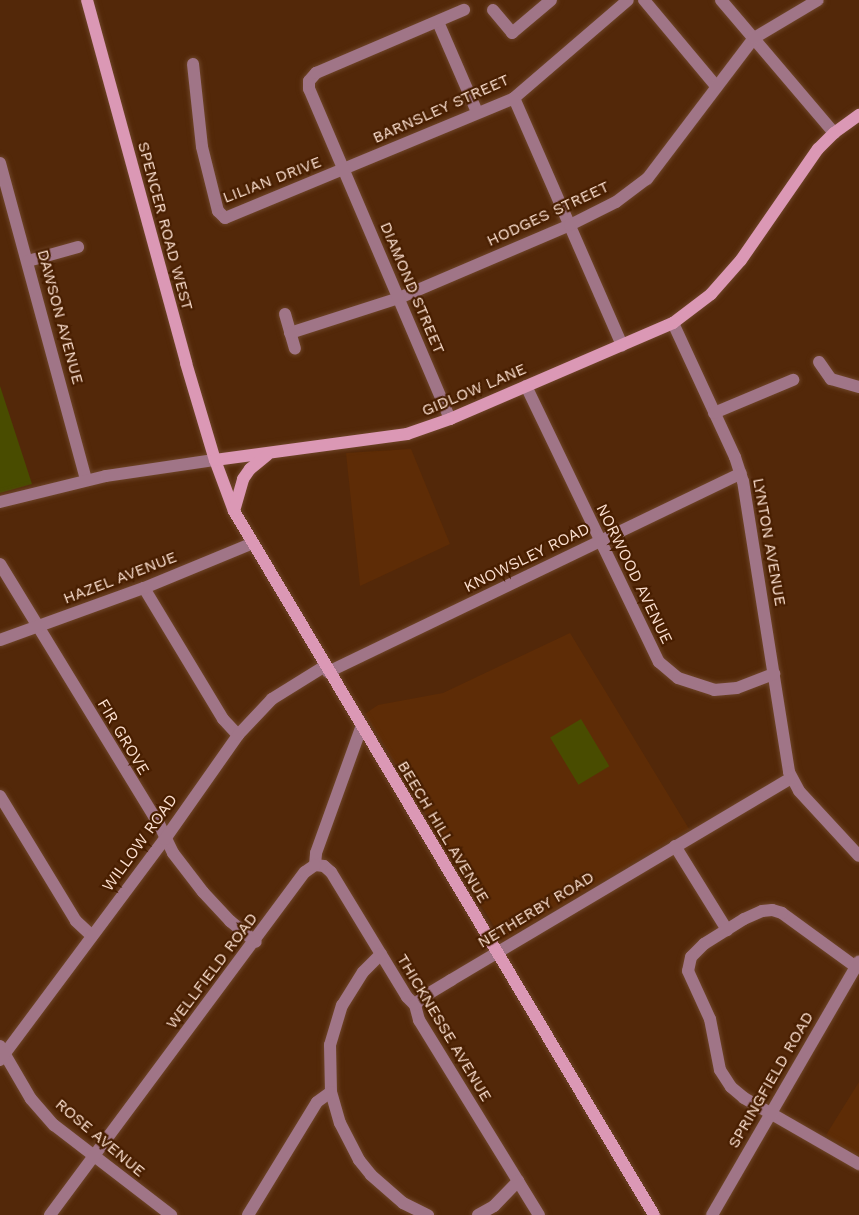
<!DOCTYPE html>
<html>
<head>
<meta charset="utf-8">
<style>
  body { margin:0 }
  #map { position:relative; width:859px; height:1215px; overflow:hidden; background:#532809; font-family:"Work Sans",sans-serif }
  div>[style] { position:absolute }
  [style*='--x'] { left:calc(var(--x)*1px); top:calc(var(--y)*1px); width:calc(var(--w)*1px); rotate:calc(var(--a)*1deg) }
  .built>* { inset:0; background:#5e2c06 }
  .green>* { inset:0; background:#494c00; transform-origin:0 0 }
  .roads { filter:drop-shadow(0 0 2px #6e4529) drop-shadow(0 0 2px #6e4529) }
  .street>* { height:12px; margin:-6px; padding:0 6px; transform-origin:6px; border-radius:6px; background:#a07587 }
  .secondary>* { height:12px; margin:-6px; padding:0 6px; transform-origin:6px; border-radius:6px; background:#db98b5 }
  span { translate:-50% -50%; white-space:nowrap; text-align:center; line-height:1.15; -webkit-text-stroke:4.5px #481e00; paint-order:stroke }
  .street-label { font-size:16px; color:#fce0d0 }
</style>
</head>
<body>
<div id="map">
  <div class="built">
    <i style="clip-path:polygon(411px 449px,450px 544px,360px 586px,346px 453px)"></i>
    <i style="clip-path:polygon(570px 633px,689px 829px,503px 941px,365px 714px,378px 705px,443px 693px)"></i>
    <i style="clip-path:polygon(859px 1082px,859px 1158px,826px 1135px)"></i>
  </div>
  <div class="green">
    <i style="clip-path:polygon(0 386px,32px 484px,0 493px)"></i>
    <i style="left:581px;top:719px;width:55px;height:36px;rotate:59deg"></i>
  </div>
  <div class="roads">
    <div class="street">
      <i style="--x:644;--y:0;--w:112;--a:50.1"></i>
      <i style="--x:721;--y:0;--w:175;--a:49.6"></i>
      <i style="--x:493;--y:10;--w:30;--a:50"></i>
      <i style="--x:512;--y:33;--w:51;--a:-40.2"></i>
      <i style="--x:438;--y:22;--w:98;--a:66.6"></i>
      <i style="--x:193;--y:64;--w:83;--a:83.8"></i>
      <i style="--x:202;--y:147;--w:66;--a:76"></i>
      <i style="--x:218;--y:211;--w:10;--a:45"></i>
      <i style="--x:225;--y:218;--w:313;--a:-22.5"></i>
      <i style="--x:514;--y:98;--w:150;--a:-40.7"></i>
      <i style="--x:514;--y:98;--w:270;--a:66.4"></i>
      <i style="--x:0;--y:163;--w:328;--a:74.8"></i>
      <i style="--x:28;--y:261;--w:52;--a:-15.6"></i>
      <i style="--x:285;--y:314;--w:36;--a:74"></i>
      <i style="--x:673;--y:323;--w:148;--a:65.2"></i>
      <i style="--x:735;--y:457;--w:25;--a:72"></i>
      <i style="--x:743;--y:481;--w:295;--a:81"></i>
      <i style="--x:789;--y:772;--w:21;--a:62"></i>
      <i style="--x:799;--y:791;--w:88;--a:47.3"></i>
      <i style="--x:290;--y:333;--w:114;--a:-17.8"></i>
      <i style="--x:399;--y:298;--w:186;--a:-23.1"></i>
      <i style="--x:570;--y:225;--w:51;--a:-26.6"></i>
      <i style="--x:616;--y:202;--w:39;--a:-37"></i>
      <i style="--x:647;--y:179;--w:177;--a:-52.8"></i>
      <i style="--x:754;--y:38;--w:74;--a:-30.7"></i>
      <i style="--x:819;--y:362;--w:21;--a:55"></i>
      <i style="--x:831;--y:379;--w:29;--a:16"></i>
      <i style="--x:526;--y:386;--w:306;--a:64.3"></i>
      <i style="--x:659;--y:662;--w:25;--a:40"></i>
      <i style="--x:678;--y:678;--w:38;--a:18"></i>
      <i style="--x:714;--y:690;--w:23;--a:-5"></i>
      <i style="--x:737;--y:688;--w:40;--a:-21"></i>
      <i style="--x:714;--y:413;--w:86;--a:-22.7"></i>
      <i style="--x:450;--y:419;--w:359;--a:-113.1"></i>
      <i style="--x:309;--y:89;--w:8;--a:-90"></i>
      <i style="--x:309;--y:81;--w:11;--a:-49"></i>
      <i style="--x:316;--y:73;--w:161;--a:-23.1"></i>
      <i style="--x:0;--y:502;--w:109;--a:-13.8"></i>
      <i style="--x:106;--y:476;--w:110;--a:-8.4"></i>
      <i style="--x:0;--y:564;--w:305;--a:58.6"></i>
      <i style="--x:159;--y:824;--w:32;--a:64"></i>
      <i style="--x:173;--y:853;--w:49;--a:52.4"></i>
      <i style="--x:203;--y:892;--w:40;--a:47"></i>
      <i style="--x:230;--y:921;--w:33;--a:39"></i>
      <i style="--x:144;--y:588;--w:153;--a:58.9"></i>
      <i style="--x:223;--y:719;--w:22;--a:47"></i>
      <i style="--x:0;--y:640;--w:153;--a:-19.9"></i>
      <i style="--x:144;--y:588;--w:116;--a:-22.4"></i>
      <i style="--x:328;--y:672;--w:458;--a:-25.7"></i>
      <i style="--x:0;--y:796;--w:146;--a:58.7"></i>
      <i style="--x:76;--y:921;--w:22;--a:43"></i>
      <i style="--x:675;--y:846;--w:99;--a:58.2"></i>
      <i style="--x:315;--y:865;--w:9;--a:6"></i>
      <i style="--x:324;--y:866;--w:9;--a:41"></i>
      <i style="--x:331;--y:872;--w:146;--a:58.7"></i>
      <i style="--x:407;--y:997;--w:11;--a:45"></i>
      <i style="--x:415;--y:1005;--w:16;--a:75"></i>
      <i style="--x:419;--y:1020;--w:229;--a:58.4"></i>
      <i style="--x:315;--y:865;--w:12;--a:-85"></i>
      <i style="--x:316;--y:853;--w:133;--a:-70.2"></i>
      <i style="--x:381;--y:954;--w:25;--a:135"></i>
      <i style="--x:363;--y:972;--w:39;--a:122"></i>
      <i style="--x:342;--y:1005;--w:42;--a:106.7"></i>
      <i style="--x:330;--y:1045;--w:47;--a:88.8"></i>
      <i style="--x:331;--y:1092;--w:32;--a:74"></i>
      <i style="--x:340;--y:1123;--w:42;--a:62.8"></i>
      <i style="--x:359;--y:1160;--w:19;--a:51"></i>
      <i style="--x:371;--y:1175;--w:43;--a:41.2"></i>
      <i style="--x:403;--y:1203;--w:28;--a:26"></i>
      <i style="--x:856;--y:967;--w:92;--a:-143.9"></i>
      <i style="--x:782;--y:913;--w:10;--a:-163"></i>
      <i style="--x:772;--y:910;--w:10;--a:174"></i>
      <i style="--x:762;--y:911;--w:20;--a:156"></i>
      <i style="--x:744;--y:919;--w:47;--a:148"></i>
      <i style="--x:704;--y:944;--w:18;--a:135"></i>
      <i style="--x:691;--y:957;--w:14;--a:102"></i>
      <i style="--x:688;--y:971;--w:53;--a:65.4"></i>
      <i style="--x:710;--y:1019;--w:52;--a:78.9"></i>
      <i style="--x:720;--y:1070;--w:20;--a:57"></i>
      <i style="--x:731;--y:1087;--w:17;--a:40"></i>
      <i style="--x:744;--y:1098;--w:133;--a:29.9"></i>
      <i style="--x:415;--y:1005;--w:11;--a:-45"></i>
      <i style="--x:423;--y:997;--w:33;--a:-31"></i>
      <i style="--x:451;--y:980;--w:395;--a:-30.7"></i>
      <i style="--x:0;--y:1046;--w:61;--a:59.7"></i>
      <i style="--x:31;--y:1099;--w:35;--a:49"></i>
      <i style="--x:54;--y:1125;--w:148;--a:37.6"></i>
      <i style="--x:0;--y:1060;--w:276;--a:-53.3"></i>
      <i style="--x:165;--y:839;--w:127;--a:-54.9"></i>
      <i style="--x:238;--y:735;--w:50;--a:-46.6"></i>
      <i style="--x:272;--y:699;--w:62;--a:-31.9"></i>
      <i style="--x:50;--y:1215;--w:427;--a:-53.4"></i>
      <i style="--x:305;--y:872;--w:12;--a:-35"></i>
      <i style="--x:248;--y:1215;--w:132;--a:-58.6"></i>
      <i style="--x:317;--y:1102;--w:17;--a:-36"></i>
      <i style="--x:478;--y:1215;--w:18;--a:-29"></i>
      <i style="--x:494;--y:1206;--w:35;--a:-46"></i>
      <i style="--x:712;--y:1215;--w:293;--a:-59.9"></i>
    </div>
    <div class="secondary">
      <i style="--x:87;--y:0;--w:376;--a:74.7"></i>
      <i style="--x:186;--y:363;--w:101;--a:73.4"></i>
      <i style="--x:215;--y:460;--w:54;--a:69.6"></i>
      <i style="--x:234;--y:511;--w:820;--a:59.18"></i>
      <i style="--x:215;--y:460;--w:194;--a:-7.7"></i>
      <i style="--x:407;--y:434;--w:46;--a:-19.2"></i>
      <i style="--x:450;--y:419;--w:243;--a:-23.3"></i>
      <i style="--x:673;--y:323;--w:48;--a:-37.3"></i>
      <i style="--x:711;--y:294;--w:45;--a:-48.6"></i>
      <i style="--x:741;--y:260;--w:135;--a:-55.3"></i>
      <i style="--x:818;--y:149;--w:23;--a:-45"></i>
      <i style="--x:834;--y:133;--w:31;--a:-36"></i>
      <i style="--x:234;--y:511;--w:33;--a:-74"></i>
      <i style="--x:243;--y:479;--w:12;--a:-55"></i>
      <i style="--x:250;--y:469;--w:22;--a:-39"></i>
    </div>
  </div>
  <div class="street-label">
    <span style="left:441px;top:109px;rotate:-24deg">BARNSLEY STREET</span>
    <span style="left:272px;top:180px;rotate:-21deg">LILIAN DRIVE</span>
    <span style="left:548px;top:214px;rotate:-25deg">HODGES STREET</span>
    <span style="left:165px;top:226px;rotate:75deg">SPENCER ROAD WEST</span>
    <span style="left:412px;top:288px;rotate:67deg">DIAMOND STREET</span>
    <span style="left:60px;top:317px;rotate:75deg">DAWSON AVENUE</span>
    <span style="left:474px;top:390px;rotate:-23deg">GIDLOW LANE</span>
    <span style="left:769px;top:542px;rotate:80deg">LYNTON AVENUE</span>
    <span style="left:527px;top:558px;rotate:-26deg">KNOWSLEY ROAD</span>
    <span style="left:634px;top:574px;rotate:64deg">NORWOOD AVENUE</span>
    <span style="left:120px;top:578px;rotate:-21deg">HAZEL AVENUE</span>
    <span style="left:123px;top:737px;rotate:59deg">FIR GROVE</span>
    <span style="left:443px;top:832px;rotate:59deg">BEECH HILL AVENUE</span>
    <span style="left:140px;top:843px;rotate:-54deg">WILLOW ROAD</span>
    <span style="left:536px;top:910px;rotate:-31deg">NETHERBY ROAD</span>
    <span style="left:212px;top:971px;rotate:-53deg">WELLFIELD ROAD</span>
    <span style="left:444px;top:1028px;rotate:59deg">THICKNESSE AVENUE</span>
    <span style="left:771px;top:1080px;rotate:-60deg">SPRINGFIELD ROAD</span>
    <span style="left:100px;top:1138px;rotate:40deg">ROSE AVENUE</span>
  </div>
</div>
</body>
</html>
